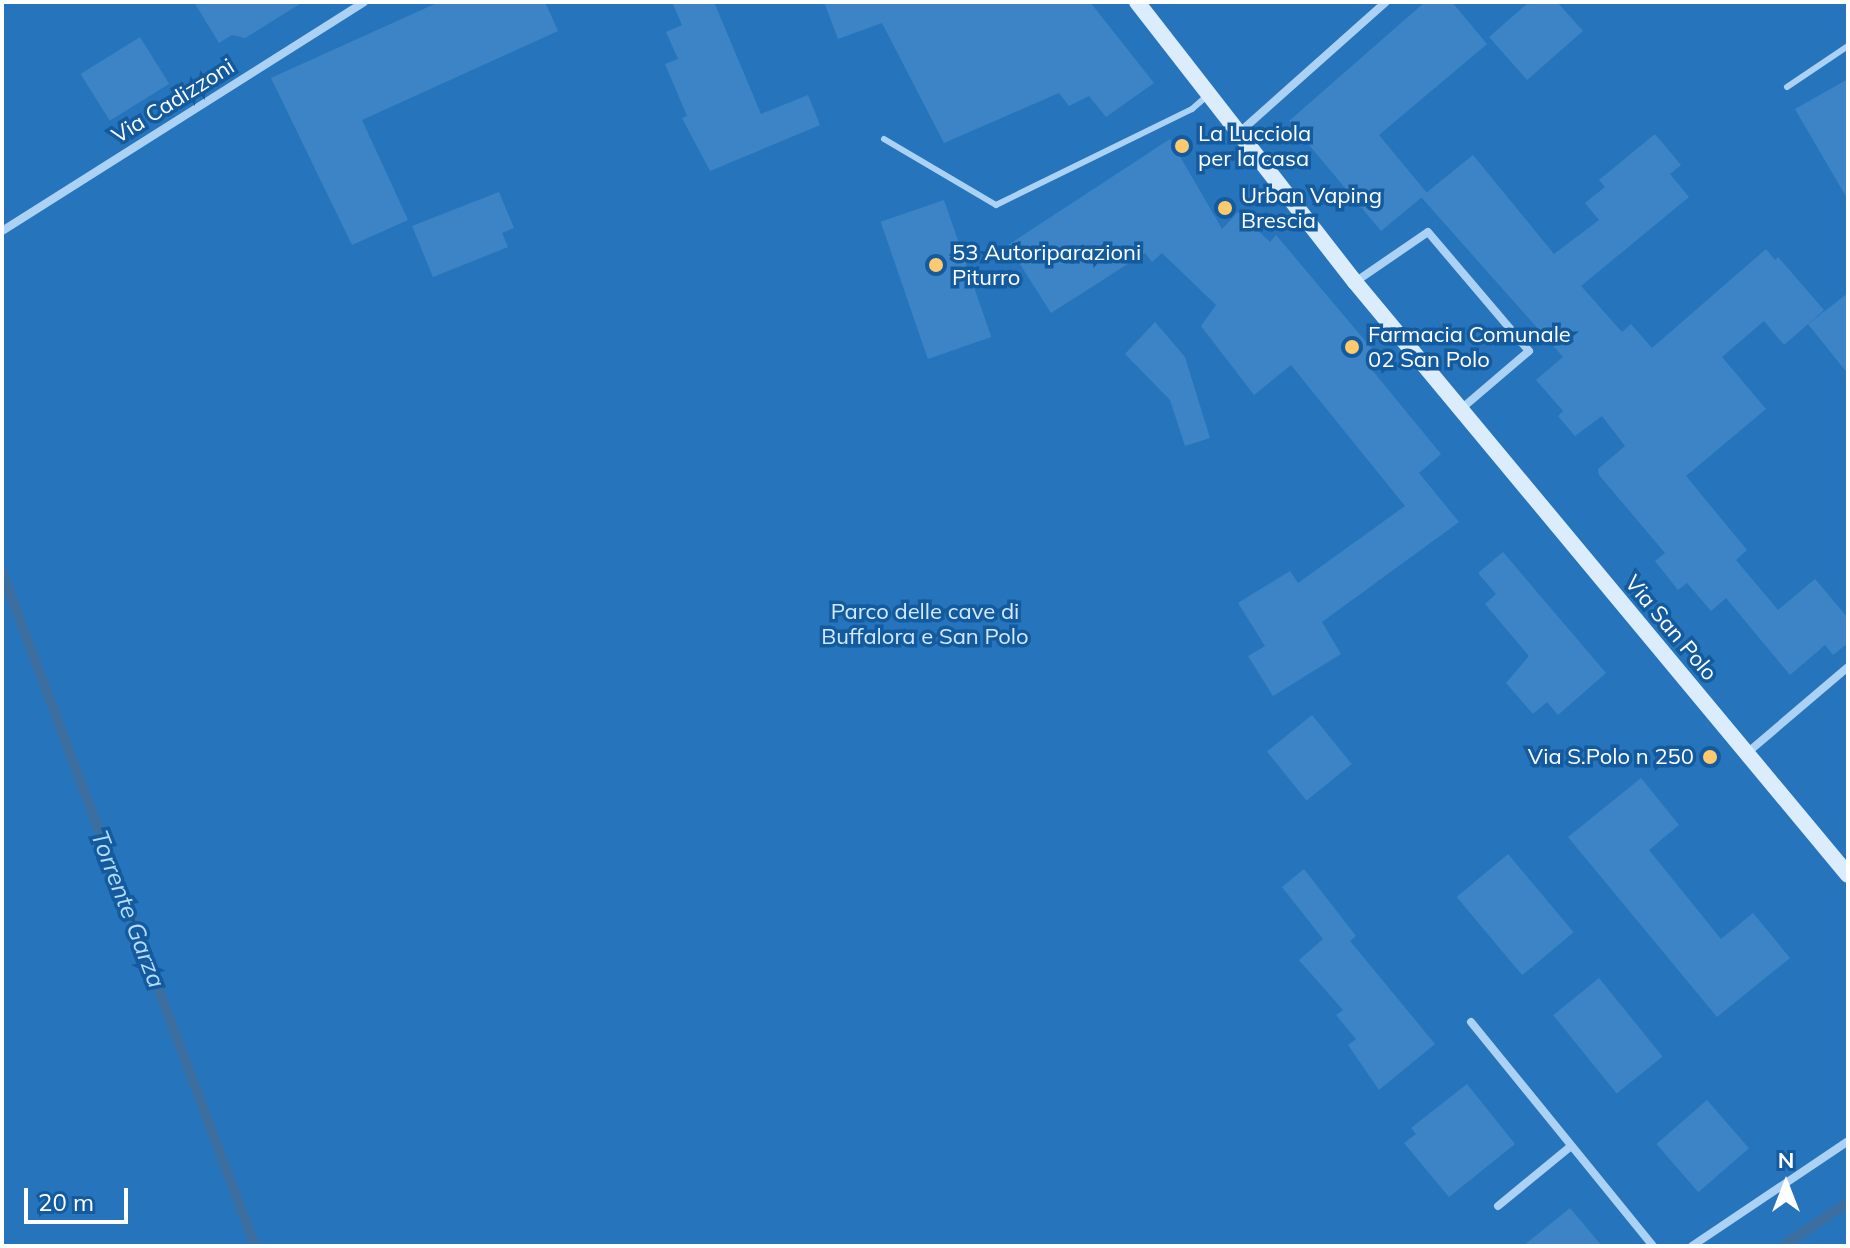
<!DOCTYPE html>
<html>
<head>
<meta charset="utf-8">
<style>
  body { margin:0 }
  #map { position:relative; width:1850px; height:1248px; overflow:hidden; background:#135b9e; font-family:Mulish,sans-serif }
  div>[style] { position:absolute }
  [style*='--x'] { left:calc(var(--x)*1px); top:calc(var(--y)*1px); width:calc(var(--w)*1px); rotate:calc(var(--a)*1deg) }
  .green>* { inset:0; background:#2675bc; transform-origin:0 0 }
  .stream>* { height:10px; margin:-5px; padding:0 5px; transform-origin:5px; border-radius:5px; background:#3c6e9f }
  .building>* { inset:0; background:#3c84c5; transform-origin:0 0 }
  .service>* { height:6px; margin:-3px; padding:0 3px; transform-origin:3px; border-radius:3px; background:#abd2f4 }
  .minor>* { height:8px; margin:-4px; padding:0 4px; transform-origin:4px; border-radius:4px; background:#abd2f4 }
  .secondary>* { height:16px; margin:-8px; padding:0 8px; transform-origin:8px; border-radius:8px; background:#dbecfd }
  .dots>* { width:22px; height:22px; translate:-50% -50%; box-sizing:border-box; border:4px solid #135b9e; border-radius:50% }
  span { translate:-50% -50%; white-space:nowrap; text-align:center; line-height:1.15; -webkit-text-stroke:7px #135b9e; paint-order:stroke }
  .street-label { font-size:22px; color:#fff }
  .poi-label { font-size:22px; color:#fff }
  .left { translate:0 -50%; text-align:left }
  .right { translate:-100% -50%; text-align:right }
  .park-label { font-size:22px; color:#d3eafd }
  .water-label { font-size:24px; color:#b7dbfa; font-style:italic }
  .frame { position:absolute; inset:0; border:4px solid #fff; pointer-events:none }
  .north { position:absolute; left:1746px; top:1144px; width:80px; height:80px; -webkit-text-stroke:6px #135b9e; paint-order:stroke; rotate:0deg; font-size:22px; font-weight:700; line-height:32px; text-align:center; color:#fff }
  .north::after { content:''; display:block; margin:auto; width:28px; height:36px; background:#fff; clip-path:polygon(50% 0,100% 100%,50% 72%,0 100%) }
  .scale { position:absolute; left:24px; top:1188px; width:104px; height:36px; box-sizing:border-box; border:4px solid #fff; border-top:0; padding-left:10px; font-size:24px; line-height:28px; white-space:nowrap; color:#fff; -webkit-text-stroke:6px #135b9e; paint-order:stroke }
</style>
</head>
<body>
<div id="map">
  <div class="green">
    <i style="left:2px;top:2px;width:1846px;height:1244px"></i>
  </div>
  <div class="stream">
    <i style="--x:2;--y:572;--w:720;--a:69.43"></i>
    <i style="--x:1783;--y:1246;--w:78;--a:-34.1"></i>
  </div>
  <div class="building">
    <i style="clip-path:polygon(194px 2px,303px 2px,245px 38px,232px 35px,219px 43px)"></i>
    <i style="clip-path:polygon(439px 2px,545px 2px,558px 31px,362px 120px,408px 220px,352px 245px,271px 78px)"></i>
    <i style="clip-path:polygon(672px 2px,714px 2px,761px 114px,808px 95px,820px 125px,710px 171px,682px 118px,687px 116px,665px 64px,678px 59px,666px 32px,682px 25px)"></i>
    <i style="clip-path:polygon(824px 2px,1090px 2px,1154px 83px,1106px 117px,1089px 96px,1069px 106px,1059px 93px,944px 143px,882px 23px,838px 39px)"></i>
    <i style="clip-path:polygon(1425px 2px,1452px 2px,1487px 44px,1379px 135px,1427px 193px,1381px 231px,1289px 121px)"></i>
    <i style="clip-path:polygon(1529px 2px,1557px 2px,1583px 31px,1527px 80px,1489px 37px)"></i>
    <i style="left:140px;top:37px;width:55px;height:70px;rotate:58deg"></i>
    <i style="clip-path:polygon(1848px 79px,1848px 200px,1795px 109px)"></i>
    <i style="clip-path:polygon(1655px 134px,1681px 165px,1670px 174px,1689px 197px,1581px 286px,1622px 332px,1631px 324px,1652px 348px,1766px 249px,1775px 260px,1778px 257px,1824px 310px,1784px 345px,1764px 321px,1722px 357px,1766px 409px,1686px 476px,1747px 550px,1736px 560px,1778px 610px,1815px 579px,1848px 618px,1848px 643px,1833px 655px,1825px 645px,1790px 675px,1726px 598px,1711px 611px,1687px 583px,1678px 590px,1655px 561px,1665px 553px,1599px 475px,1598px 469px,1625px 446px,1602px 416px,1575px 436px,1558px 416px,1563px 411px,1536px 380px,1563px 357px,1421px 197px,1473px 155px,1554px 254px,1599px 220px,1585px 203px,1605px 187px,1599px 180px)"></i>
    <i style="clip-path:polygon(1170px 139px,1222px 229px,1238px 212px,1270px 242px,1276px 235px,1383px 362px,1372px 370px,1441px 454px,1419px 473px,1459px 522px,1322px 622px,1341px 654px,1273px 696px,1248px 656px,1265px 646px,1238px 603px,1290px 571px,1298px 583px,1405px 506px,1291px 365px,1254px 395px,1201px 326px,1216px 305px,1162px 253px,1152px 262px,1145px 253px,1051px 313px,1008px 245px)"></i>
    <i style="clip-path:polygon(499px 192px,514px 228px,502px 233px,508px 247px,433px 277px,412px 226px)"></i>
    <i style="left:944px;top:200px;width:145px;height:67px;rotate:71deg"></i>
    <i style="clip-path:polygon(1848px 293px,1848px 374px,1808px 324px)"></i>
    <i style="clip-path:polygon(1155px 322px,1185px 357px,1210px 438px,1185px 446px,1170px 400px,1125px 354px)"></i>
    <i style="clip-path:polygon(1503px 552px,1606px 673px,1558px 715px,1547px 702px,1533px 714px,1506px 683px,1529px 656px,1485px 604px,1496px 594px,1478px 573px)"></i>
    <i style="left:1312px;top:715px;width:63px;height:58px;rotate:51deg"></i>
    <i style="clip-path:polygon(1641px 778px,1679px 825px,1649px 850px,1721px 939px,1753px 913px,1790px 958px,1717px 1017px,1568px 837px)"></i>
    <i style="left:1508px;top:854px;width:102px;height:67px;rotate:50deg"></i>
    <i style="clip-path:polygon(1304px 869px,1356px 936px,1350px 941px,1435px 1044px,1379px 1090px,1348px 1045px,1356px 1039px,1336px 1015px,1343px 1010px,1299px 960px,1323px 939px,1282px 887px)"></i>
    <i style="left:1599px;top:978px;width:101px;height:59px;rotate:51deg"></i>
    <i style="clip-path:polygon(1467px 1084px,1515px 1144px,1449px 1197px,1404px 1143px,1416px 1134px,1411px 1128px)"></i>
    <i style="left:1707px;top:1100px;width:64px;height:67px;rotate:49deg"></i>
    <i style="clip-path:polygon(1570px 1208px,1602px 1246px,1523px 1246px)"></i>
  </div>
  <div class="service">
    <i style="--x:1787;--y:87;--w:73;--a:-33.9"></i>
    <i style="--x:884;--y:139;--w:130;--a:30.5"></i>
    <i style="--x:996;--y:205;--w:218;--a:-26.1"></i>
    <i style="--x:1192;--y:109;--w:20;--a:-41"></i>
  </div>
  <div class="minor">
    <i style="--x:1241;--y:131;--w:194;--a:-41.7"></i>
    <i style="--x:2;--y:231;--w:428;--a:-32.3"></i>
    <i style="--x:1355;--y:282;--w:88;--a:-34.4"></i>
    <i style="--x:1428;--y:232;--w:156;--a:49.7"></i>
    <i style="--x:1529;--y:351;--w:89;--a:139.5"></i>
    <i style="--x:1747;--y:753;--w:133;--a:-40.4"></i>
    <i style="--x:1471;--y:1022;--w:289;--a:50.9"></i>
    <i style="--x:1498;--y:1206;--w:94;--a:-39.4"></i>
    <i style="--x:1692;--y:1246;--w:188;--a:-33.9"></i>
  </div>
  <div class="secondary">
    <i style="--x:1137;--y:2;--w:355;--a:52.1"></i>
    <i style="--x:1355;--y:282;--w:771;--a:50.26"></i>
  </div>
  <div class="dots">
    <i style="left:1182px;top:146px;background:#ffca6e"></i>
    <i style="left:1225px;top:208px;background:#ffca6e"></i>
    <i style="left:936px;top:265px;background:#ffca6e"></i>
    <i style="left:1352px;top:347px;background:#ffca6e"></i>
    <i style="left:1710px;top:757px;background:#ffca6e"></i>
  </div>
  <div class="street-label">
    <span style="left:173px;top:101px;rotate:-32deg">Via Cadizzoni</span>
    <span style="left:1671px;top:628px;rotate:50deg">Via San Polo</span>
  </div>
  <div class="poi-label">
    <span class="left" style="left:1198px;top:146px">La Lucciola<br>per la casa</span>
    <span class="left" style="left:1241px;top:208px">Urban Vaping<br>Brescia</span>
    <span class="left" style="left:952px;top:265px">53 Autoriparazioni<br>Piturro</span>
    <span class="left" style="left:1368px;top:347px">Farmacia Comunale<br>02 San Polo</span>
    <span class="right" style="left:1694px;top:757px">Via S.Polo n 250</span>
  </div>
  <div class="park-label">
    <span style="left:925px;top:624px">Parco delle cave di<br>Buffalora e San Polo</span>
  </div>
  <div class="water-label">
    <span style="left:128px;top:909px;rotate:69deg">Torrente Garza</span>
  </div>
  <div class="frame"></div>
  <div class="north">N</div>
  <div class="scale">20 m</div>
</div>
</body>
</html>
